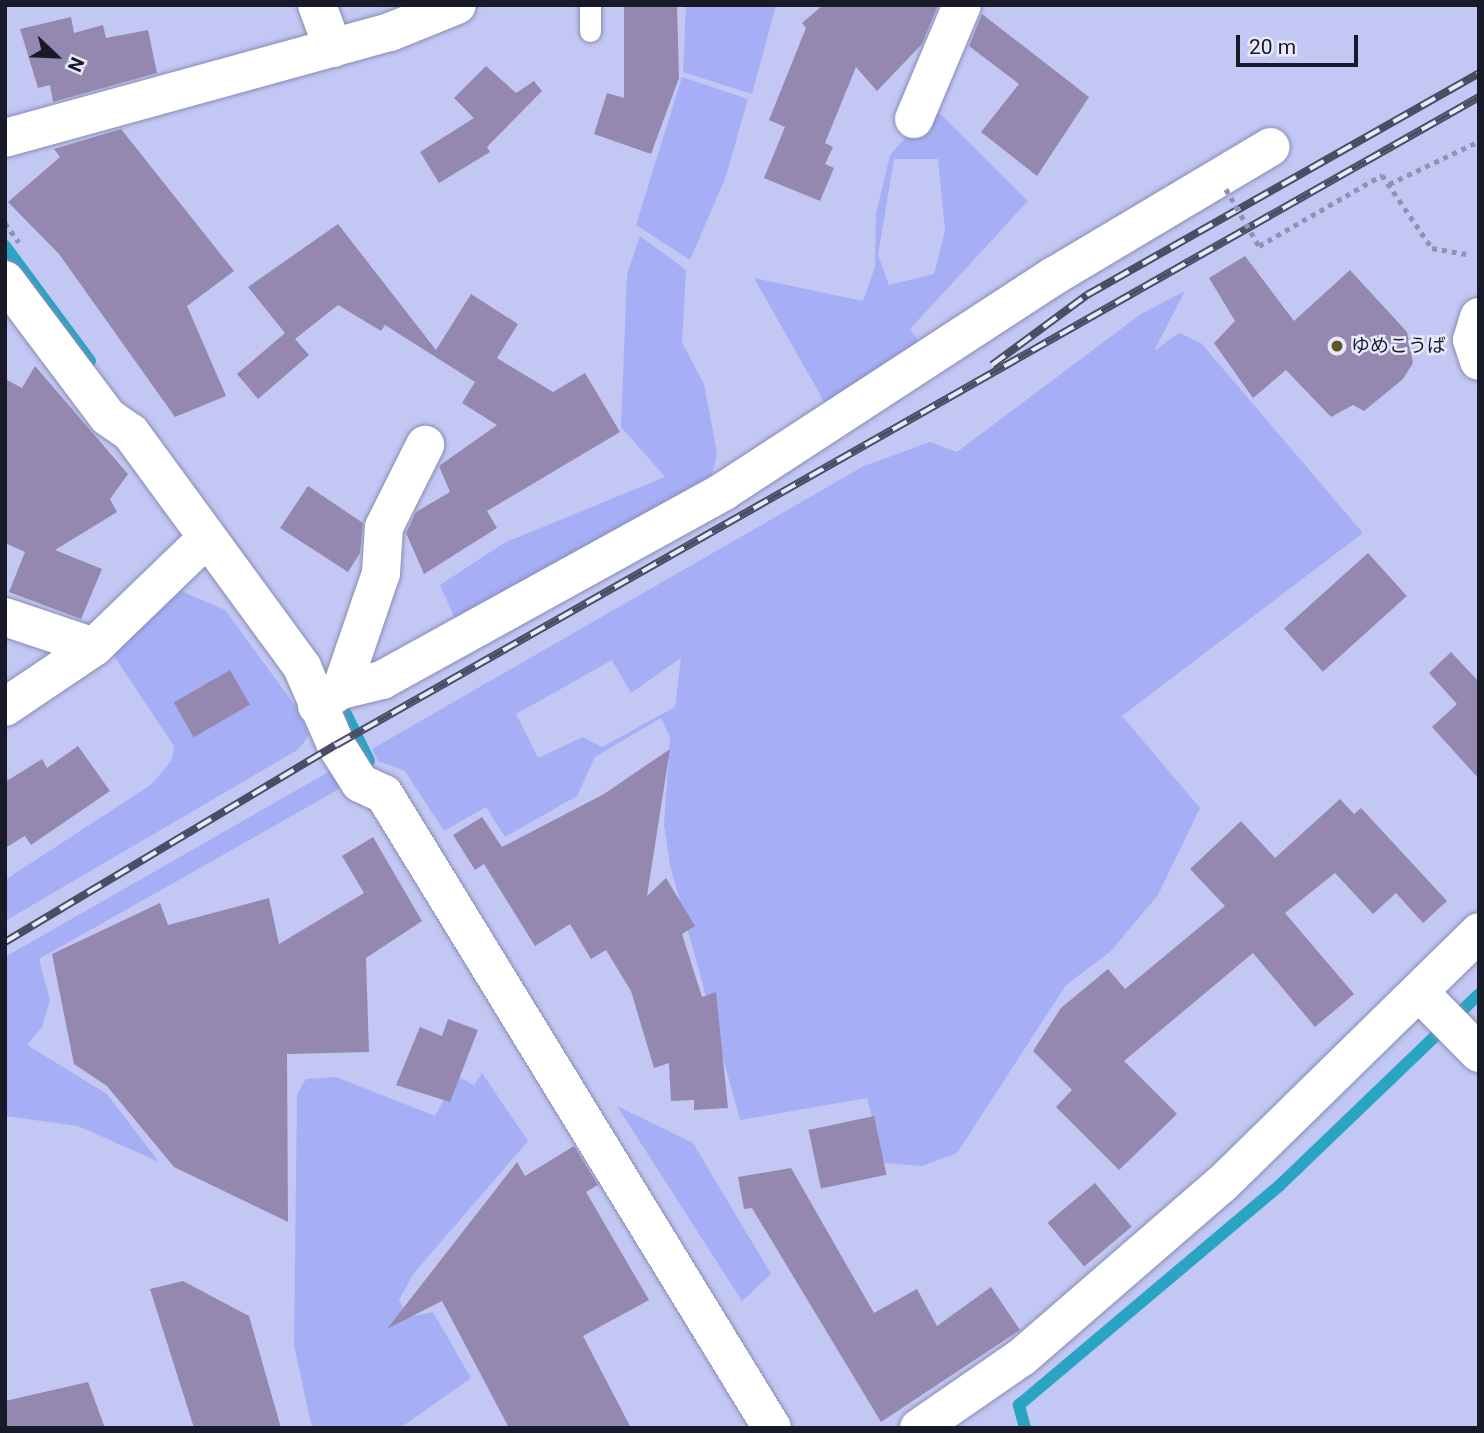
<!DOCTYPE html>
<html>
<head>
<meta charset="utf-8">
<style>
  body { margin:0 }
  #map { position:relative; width:1484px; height:1433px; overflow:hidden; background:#c2c8f3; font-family:Roboto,"Noto Sans JP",sans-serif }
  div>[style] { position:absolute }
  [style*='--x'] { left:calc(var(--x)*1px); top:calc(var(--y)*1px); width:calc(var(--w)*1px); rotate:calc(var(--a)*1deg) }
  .green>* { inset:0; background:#a6aef5 }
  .stream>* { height:12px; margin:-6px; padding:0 6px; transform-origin:6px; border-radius:6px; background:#29a4c2 }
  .building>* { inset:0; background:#9488b0; transform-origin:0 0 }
  .path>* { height:4.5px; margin-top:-2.25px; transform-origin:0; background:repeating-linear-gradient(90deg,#8e93b6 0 5px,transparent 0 10px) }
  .roads { filter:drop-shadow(0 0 2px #878cb5) drop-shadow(0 0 2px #878cb5) }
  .service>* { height:21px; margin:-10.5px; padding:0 10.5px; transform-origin:10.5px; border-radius:10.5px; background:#fff }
  .minor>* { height:38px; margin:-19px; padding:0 19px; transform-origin:19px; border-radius:19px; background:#fff }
  .rail>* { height:8px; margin-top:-4px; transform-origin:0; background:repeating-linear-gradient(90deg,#e8eafc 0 16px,#4a4d64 0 32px); box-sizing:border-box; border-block:2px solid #4a4d64 }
  .path-bridge>* { height:4.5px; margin-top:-2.25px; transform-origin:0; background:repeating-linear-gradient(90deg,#8e93b6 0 5px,transparent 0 10px) }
  .dots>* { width:19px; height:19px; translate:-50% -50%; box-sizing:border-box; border:4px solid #e8eafc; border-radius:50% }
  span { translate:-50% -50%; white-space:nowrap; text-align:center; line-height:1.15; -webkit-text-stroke:5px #e8eafc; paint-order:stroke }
  .poi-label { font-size:19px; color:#181a29 }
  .left { translate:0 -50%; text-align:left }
  .frame { position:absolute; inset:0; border:7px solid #181a29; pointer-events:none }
  .north { position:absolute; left:21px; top:21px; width:70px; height:70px; -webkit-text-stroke:5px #e8eafc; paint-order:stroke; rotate:113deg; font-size:19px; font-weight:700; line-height:28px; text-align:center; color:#181a29 }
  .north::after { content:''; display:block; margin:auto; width:24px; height:32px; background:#181a29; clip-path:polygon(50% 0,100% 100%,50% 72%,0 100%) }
  .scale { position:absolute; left:1236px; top:35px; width:122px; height:32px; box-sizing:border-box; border:4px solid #181a29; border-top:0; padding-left:9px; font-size:21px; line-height:24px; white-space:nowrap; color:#181a29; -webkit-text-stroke:5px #e8eafc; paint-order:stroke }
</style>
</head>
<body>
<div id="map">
  <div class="green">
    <i style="clip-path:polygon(686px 5px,776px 5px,752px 94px,683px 72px)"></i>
    <i style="clip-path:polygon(682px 77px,748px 99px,726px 176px,690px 260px,636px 225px)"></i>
    <i style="clip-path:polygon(evenodd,933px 107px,1028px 201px,910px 329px,920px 343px,826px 405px,754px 278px,863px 301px,875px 267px,876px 214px,890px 155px,933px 107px,894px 159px,938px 159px,945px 231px,934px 274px,889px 285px,878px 255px,894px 159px)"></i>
    <i style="clip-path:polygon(640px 236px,686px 270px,682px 343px,704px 384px,717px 453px,711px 479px,456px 621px,440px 585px,504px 543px,665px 477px,621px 427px,627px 274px)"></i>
    <i style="clip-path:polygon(evenodd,1185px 291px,1154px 351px,1179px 333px,1201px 343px,1363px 533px,1122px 716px,1200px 808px,1158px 895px,1111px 951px,1066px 985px,957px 1153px,922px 1166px,884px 1163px,867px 1098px,740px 1120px,670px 865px,664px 824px,670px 737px,661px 718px,595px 757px,577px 796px,505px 837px,486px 807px,444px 831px,405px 771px,378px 761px,372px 749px,864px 466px,930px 442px,957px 452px,1141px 314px,1185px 291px,681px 658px,675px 707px,602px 747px,583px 737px,538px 758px,516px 714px,612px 660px,631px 693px,681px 658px)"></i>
    <i style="clip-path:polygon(181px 591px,225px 610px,296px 707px,309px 735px,299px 749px,5px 921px,5px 880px,152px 784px,172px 760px,174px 746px,112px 653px)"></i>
    <i style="clip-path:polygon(332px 770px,341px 788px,39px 959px,50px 1000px,42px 1027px,27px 1045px,107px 1094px,159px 1162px,78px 1126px,5px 1116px,5px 957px)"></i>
    <i style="clip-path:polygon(482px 1073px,528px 1141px,414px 1273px,399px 1300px,409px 1317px,433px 1312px,471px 1378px,400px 1428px,312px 1428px,294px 1345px,297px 1094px,306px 1079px,336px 1077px,435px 1116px,457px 1076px,474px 1085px)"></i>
    <i style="clip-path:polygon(617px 1106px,693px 1143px,771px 1274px,742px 1301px)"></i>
  </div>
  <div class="stream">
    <i style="--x:5;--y:246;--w:143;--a:53.5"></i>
    <i style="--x:346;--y:714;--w:52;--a:63.9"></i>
    <i style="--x:1025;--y:1428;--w:24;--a:-105"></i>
    <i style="--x:1019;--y:1405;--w:341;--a:-40.1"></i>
    <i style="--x:1280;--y:1185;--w:276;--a:-43.8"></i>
  </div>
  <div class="building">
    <i style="clip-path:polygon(624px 5px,677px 5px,679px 78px,651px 154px,594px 134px,607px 93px,624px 98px)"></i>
    <i style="clip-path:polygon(823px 5px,938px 5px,922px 44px,877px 91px,856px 67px,825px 143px,833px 147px,825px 164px,834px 168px,820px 201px,764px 178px,785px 127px,769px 120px,806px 28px,802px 23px)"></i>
    <i style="clip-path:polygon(982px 14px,1089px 97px,1037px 176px,981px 132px,1019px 84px,969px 46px)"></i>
    <i style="clip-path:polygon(71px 17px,74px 33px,103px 25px,106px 38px,148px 30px,157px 73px,53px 102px,50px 85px,38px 88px,20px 29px)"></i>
    <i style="clip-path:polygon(486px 66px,516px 93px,534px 81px,542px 91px,487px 147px,490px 152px,439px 183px,420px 152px,474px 118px,454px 98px)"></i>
    <i style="clip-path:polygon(121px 129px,234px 271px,187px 306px,226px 396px,175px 417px,59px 254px,8px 202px,60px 157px,54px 149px)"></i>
    <i style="clip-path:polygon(338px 224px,436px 350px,471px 294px,518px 324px,497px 358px,553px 392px,585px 373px,620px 432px,487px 511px,497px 528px,424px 574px,406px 533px,416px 512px,450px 492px,439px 466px,497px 425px,462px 403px,475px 382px,385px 325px,381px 331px,338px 305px,295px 339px,309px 355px,258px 399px,237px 374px,285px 333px,248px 287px)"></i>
    <i style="clip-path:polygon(1245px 256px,1294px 321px,1350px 270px,1407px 332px,1413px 363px,1403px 379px,1364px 411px,1353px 405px,1331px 417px,1286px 370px,1253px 398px,1214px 343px,1235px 321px,1209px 278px)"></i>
    <i style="clip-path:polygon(35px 366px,128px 474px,110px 499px,117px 512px,55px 550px,102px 569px,81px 619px,9px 592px,25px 552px,5px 543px,5px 379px,22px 388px)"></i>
    <i style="clip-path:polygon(308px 486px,363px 523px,360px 553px,348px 572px,280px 528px)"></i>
    <i style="left:1368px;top:553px;width:58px;height:113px;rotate:48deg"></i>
    <i style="clip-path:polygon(1451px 652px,1479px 682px,1479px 779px,1432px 727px,1457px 704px,1429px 673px)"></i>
    <i style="left:230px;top:670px;width:40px;height:65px;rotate:60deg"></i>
    <i style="clip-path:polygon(78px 746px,110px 791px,31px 845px,25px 836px,5px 848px,5px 782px,42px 759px,47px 768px)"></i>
    <i style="clip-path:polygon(670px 749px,647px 896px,666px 878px,695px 926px,682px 934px,702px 997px,716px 992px,728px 1108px,694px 1110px,694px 1100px,671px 1101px,669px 1063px,654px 1068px,631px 991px,606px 950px,591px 959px,570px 924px,535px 946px,484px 864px,475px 870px,453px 835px,482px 817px,502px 847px,604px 794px)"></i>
    <i style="clip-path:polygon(1340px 799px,1354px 814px,1361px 808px,1447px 901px,1423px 923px,1396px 893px,1373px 914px,1335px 873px,1285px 913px,1354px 994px,1315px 1027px,1253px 953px,1124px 1061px,1177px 1114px,1119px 1170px,1056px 1107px,1072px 1090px,1033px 1051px,1061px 1008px,1108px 969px,1125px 989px,1225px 906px,1190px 869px,1241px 821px,1275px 858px)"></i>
    <i style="clip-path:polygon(373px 837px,422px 921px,366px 958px,369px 1052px,287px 1054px,288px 1222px,174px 1167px,107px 1086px,74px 1064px,52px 954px,160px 903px,168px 925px,269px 898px,279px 944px,364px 893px,342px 856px)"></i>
    <i style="clip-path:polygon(448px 1019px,478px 1030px,450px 1102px,396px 1085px,420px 1027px,442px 1036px)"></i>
    <i style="left:874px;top:1116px;width:60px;height:67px;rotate:78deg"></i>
    <i style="clip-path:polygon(574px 1146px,598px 1185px,586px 1192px,649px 1300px,583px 1336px,631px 1428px,509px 1428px,442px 1301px,387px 1329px,517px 1162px,525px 1176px)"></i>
    <i style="clip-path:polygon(791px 1168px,874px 1313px,917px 1289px,937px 1326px,991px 1287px,1020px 1330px,881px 1422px,752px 1208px,744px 1209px,738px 1177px)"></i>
    <i style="left:1095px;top:1183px;width:57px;height:62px;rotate:50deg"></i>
    <i style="clip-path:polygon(183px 1281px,249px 1316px,281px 1428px,194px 1428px,150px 1289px)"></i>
    <i style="clip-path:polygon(88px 1382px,105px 1428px,5px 1428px,5px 1401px)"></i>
  </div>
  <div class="path">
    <i style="--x:1389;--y:184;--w:100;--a:-25.5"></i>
    <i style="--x:5;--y:223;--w:24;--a:54"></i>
    <i style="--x:1259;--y:246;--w:142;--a:-30"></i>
    <i style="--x:1382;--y:175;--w:88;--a:55.6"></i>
    <i style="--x:1432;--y:248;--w:35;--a:10"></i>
  </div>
  <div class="roads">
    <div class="service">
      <i style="--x:590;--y:5;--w:26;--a:90"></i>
    </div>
    <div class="minor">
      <i style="--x:317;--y:5;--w:46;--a:69.6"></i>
      <i style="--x:914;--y:119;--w:124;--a:-67.2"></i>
      <i style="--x:5;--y:138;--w:399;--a:-15.4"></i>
      <i style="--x:390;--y:32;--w:72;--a:-21.9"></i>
      <i style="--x:5;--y:280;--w:171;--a:53.1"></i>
      <i style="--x:108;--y:417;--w:28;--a:35"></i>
      <i style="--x:131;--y:433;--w:290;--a:53.8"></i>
      <i style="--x:302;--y:667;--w:85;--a:66.4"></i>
      <i style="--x:336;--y:745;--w:45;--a:57.7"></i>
      <i style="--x:360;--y:783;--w:26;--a:25"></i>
      <i style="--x:384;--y:794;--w:743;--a:58.53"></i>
      <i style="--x:1479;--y:317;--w:24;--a:107"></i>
      <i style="--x:1472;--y:340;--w:22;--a:72"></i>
      <i style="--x:5;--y:617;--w:94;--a:18.6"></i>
      <i style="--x:341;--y:690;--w:124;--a:-71.1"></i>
      <i style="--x:381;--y:573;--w:46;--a:-86.3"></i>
      <i style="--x:384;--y:527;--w:92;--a:-63.4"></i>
      <i style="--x:317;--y:706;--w:29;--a:-34"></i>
      <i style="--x:341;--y:690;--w:42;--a:-13.7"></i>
      <i style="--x:382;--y:680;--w:391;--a:-28.9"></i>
      <i style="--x:724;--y:491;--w:394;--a:-33.1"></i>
      <i style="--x:1054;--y:276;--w:252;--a:-30.8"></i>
      <i style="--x:5;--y:707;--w:107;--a:-34"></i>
      <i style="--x:94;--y:647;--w:156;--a:-44"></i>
      <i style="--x:1420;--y:993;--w:84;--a:45.5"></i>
      <i style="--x:919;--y:1428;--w:125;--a:-34.6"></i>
      <i style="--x:1022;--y:1357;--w:264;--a:-40.9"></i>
      <i style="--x:1222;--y:1184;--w:360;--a:-44.4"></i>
    </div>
  </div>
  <div class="rail">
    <i style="--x:992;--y:365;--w:118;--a:-36.4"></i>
    <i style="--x:1087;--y:295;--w:450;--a:-29.5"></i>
    <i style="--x:5;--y:942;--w:385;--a:-30.8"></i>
    <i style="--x:336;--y:745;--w:1314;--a:-29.55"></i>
  </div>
  <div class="path-bridge">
    <i style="--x:1226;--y:189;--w:66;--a:59.9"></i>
  </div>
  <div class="dots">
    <i style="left:1337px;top:346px;background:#605623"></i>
  </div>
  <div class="poi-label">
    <span class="left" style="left:1351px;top:346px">ゆめこうば</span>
  </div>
  <div class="frame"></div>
  <div class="north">N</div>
  <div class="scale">20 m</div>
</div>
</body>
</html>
